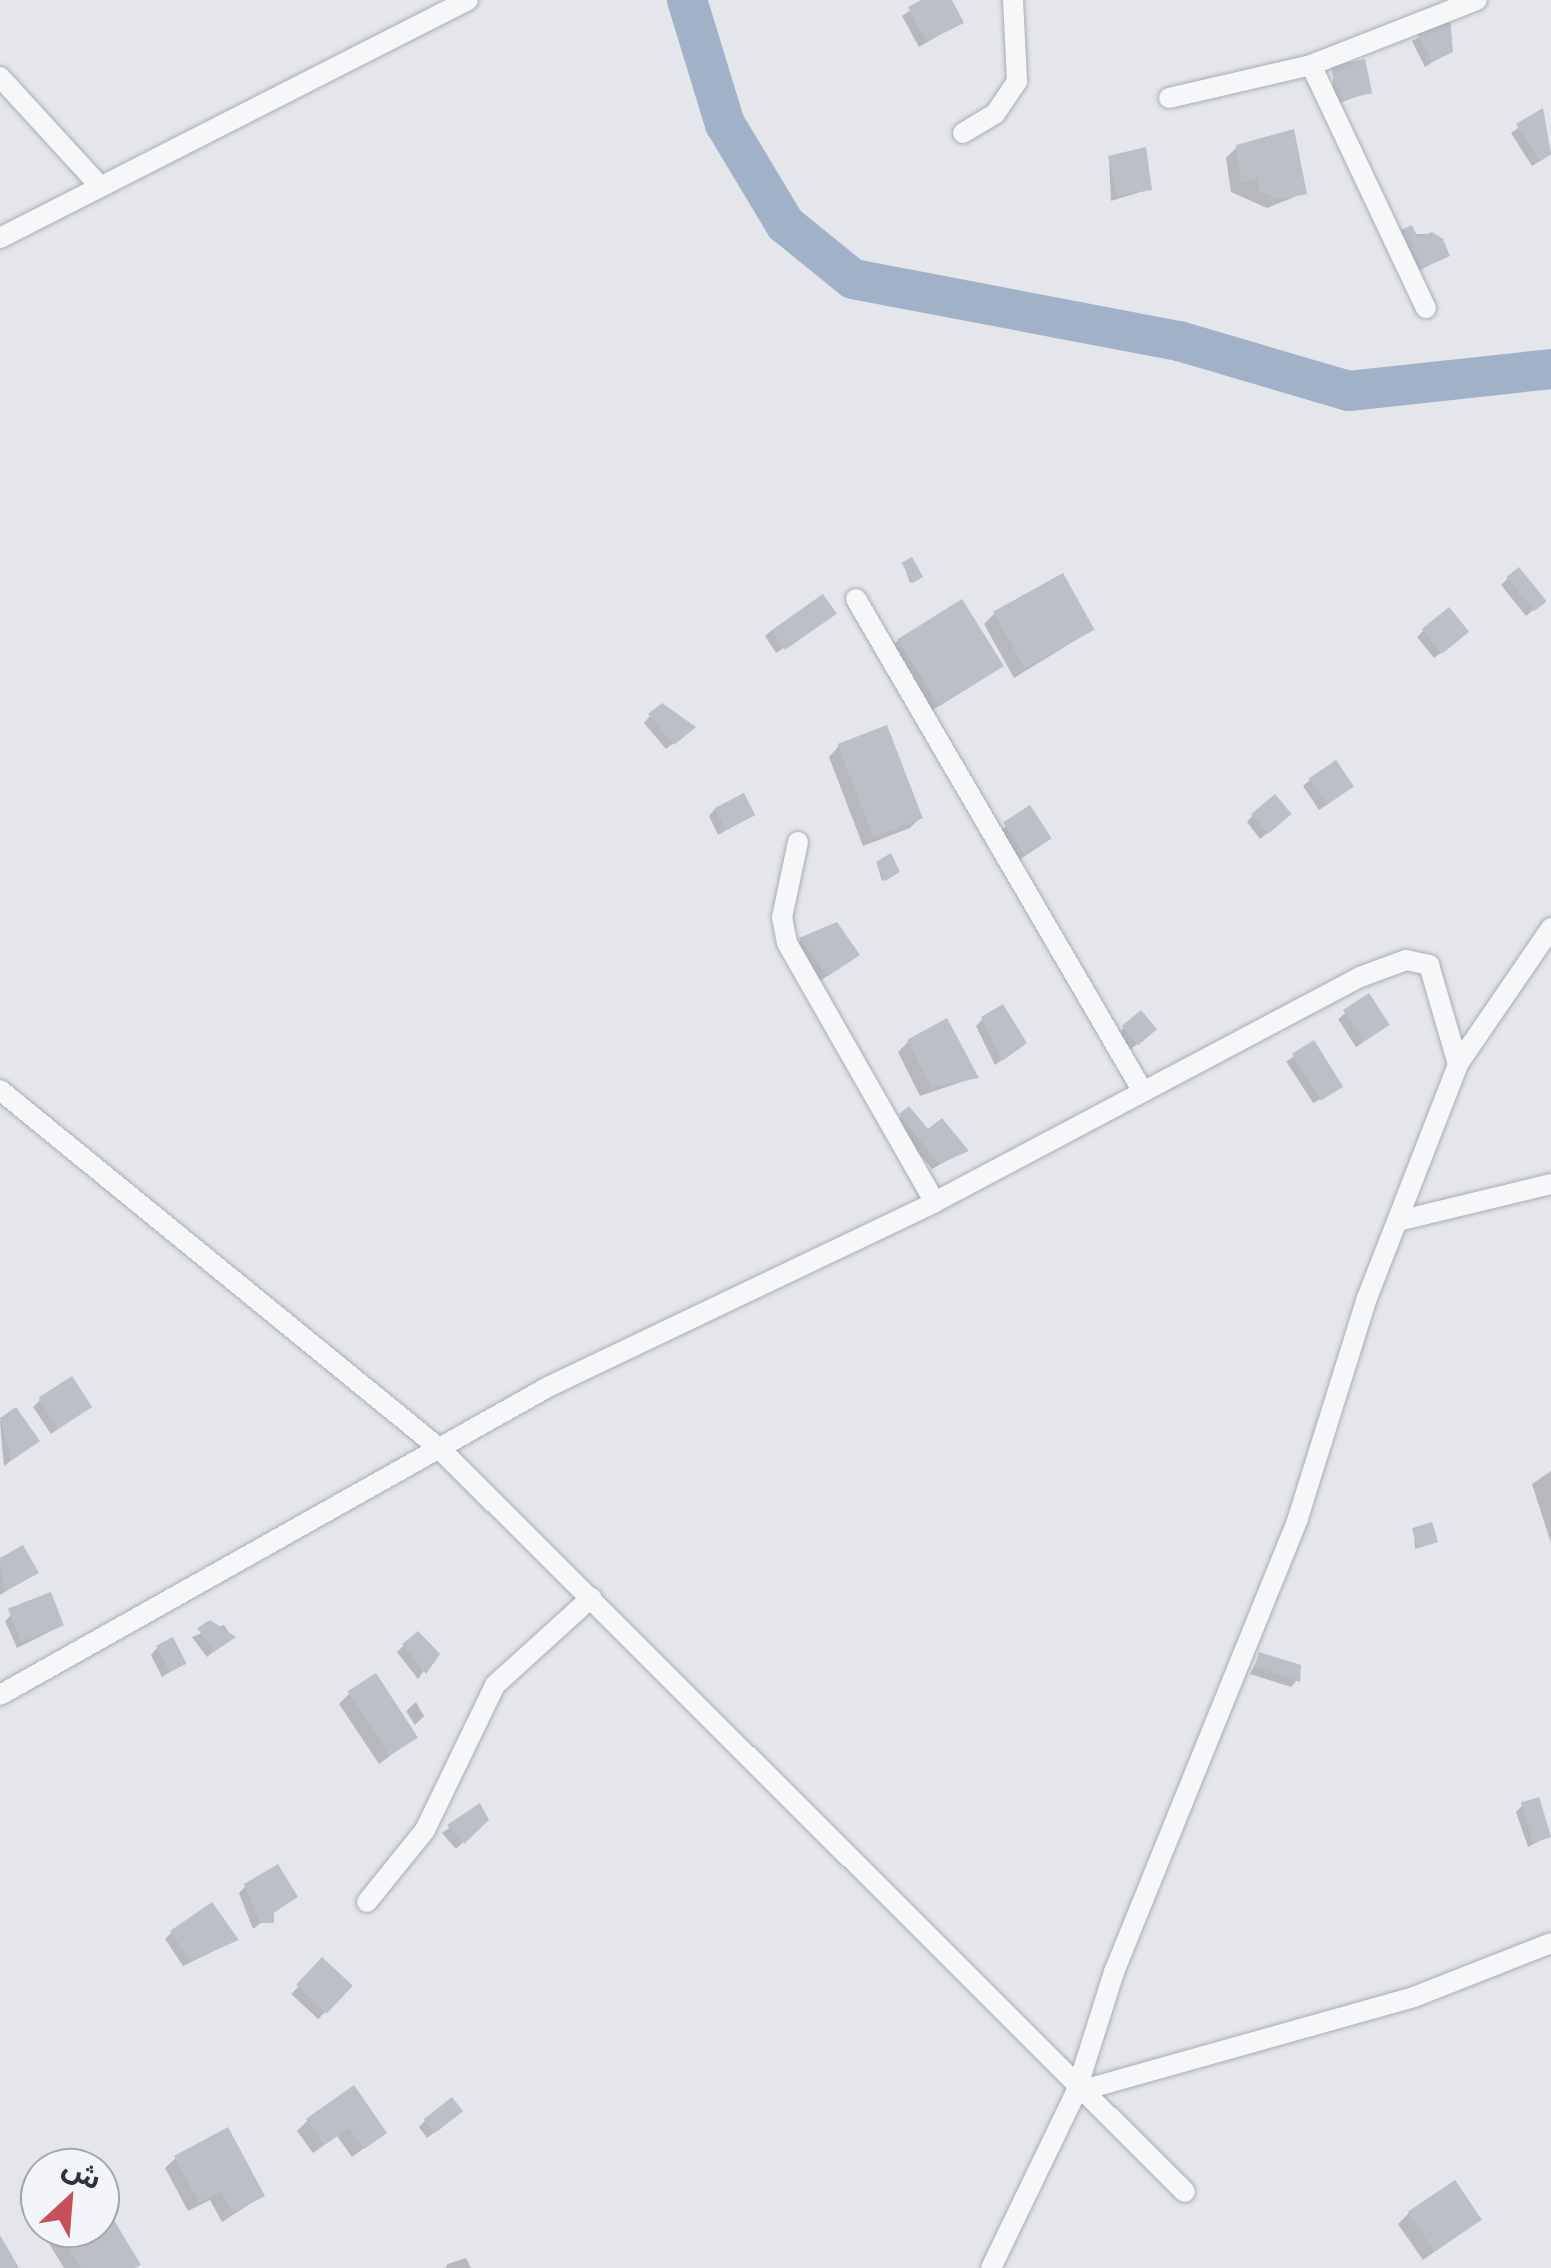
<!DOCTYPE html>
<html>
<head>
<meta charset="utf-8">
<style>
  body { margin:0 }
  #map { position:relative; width:1551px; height:2268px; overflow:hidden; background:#e4e6eb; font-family:"IBM Plex Sans","Noto Sans Arabic",sans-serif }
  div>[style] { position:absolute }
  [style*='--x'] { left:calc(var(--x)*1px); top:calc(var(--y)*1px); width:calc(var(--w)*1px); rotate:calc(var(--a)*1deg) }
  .shadow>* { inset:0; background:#0003; transform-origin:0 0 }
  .river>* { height:40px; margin:-20px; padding:0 20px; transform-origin:20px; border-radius:20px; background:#a1b1c8 }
  .building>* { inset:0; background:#bbbfc7; transform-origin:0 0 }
  .roads { filter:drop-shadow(0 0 2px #a9adb5) drop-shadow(0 0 2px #a9adb5) }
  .street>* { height:20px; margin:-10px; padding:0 10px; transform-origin:10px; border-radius:10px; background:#f6f7f9 }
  span { translate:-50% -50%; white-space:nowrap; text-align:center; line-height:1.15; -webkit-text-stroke:10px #f3f5f8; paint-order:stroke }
  .north { position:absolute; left:20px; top:2148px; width:100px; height:100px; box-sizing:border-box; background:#f3f5f8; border:2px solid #a3a7af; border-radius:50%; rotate:26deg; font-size:28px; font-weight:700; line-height:40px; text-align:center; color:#2c3342 }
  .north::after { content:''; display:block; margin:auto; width:35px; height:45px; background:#c7515a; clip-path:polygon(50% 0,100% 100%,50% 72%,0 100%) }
</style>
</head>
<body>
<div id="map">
  <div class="shadow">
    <i style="clip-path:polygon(926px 0,949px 0,961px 22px,919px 47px,902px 16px)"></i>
    <i style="clip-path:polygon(1449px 20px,1450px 51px,1425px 67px,1412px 41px)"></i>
    <i style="clip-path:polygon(1333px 68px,1370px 92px,1333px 105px)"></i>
    <i style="clip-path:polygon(1542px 111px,1551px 154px,1532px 166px,1511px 133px)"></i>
    <i style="clip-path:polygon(1237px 147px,1304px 193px,1267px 208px,1231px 192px,1226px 158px)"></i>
    <i style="clip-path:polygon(1109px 158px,1150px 189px,1111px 201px)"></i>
    <i style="clip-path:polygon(1400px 234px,1431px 234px,1447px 255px,1412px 275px)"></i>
    <i style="clip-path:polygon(904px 565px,918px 579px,910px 583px)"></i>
    <i style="clip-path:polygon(1508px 578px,1537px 607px,1526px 616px,1501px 585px)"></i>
    <i style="clip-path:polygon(994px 614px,1092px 630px,1014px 678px,984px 624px)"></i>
    <i style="clip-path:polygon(827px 620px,776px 653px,765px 636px,772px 630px)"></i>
    <i style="clip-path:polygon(1424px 630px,1459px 639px,1434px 658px,1417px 637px)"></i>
    <i style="clip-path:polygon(898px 640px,1000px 665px,927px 714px,888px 651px)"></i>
    <i style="clip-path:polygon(650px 716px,686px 733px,666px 749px,644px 723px)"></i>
    <i style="clip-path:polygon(839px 746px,920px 818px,910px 828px,863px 846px,829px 757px)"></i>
    <i style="clip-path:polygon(1310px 780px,1344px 793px,1319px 810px,1303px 786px)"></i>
    <i style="clip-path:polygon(715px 809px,752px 815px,718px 835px,709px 816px)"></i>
    <i style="clip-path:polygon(1253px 815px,1282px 821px,1260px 839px,1247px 822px)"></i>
    <i style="clip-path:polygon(1006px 826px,1049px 839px,1018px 861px,999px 833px)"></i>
    <i style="clip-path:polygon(877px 864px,895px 874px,882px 881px)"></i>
    <i style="clip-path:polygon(801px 940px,857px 955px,820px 981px,795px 947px)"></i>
    <i style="clip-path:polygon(1368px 996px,1380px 1031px,1356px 1047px,1338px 1019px)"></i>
    <i style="clip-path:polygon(983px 1019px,1017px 1049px,995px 1065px,976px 1026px)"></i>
    <i style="clip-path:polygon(1124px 1027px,1147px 1036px,1131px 1049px,1118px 1034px)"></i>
    <i style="clip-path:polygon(908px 1042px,976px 1077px,920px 1096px,898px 1052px)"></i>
    <i style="left:1313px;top:1044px;width:50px;height:32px;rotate:57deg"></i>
    <i style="clip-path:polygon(909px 1109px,928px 1133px,966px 1150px,932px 1169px,894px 1123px)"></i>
    <i style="clip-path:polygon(40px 1400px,89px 1407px,51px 1434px,33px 1407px)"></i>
    <i style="clip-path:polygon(16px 1410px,37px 1441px,4px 1466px,0 1421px)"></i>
    <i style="clip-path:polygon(1551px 1471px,1551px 1543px,1532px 1484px)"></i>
    <i style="clip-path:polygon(1414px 1530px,1435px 1541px,1415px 1549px)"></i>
    <i style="clip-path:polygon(22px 1549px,35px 1572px,0 1595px,0 1561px)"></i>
    <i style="clip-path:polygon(11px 1615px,61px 1626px,17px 1648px,5px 1621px)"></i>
    <i style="clip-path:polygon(224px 1625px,232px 1637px,207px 1657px,192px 1637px)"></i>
    <i style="clip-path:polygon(403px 1646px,436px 1654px,418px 1679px,397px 1652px)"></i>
    <i style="clip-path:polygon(157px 1648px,184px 1663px,162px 1677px,151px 1655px)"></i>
    <i style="clip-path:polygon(1260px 1655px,1297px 1680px,1291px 1687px,1250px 1674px)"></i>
    <i style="clip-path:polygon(349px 1694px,415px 1737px,379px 1764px,339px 1704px)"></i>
    <i style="clip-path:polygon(416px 1702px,424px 1716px,415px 1725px,406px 1711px)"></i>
    <i style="clip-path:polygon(1523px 1805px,1549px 1836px,1528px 1847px,1516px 1812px)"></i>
    <i style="clip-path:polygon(479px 1807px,486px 1820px,456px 1849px,442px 1833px)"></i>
    <i style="clip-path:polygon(246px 1886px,295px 1897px,253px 1929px,239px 1893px)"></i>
    <i style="clip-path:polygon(171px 1933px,236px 1940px,183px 1966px,165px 1939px)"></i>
    <i style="left:322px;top:1961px;width:37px;height:45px;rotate:43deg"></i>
    <i style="clip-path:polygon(453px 2118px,427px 2138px,419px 2127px,425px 2121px)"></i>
    <i style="clip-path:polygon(308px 2120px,384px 2133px,352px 2157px,337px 2136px,313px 2153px,297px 2131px)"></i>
    <i style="clip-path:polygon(176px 2158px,262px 2196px,222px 2222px,210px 2200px,188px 2211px,165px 2168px)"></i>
    <i style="clip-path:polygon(100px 2202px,134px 2268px,64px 2268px,42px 2232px,100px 2228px)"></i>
    <i style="clip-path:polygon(1409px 2213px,1479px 2220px,1423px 2260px,1398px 2224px)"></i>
    <i style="clip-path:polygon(466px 2258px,471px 2268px,445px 2268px,448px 2264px)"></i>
  </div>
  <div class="river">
    <i style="--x:687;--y:0;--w:130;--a:73"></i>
    <i style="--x:725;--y:124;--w:117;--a:59"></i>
    <i style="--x:785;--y:224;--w:87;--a:39"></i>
    <i style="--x:853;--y:279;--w:332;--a:10.8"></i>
    <i style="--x:1179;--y:341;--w:177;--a:16.4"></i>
    <i style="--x:1349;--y:391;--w:203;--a:-6.2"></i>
  </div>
  <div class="building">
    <i style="clip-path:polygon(921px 0,952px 0,964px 23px,926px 42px,908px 7px)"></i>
    <i style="clip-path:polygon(1450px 16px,1453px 52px,1432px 62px,1417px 33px)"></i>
    <i style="left:1365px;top:59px;width:35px;height:35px;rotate:78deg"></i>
    <i style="clip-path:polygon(1543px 108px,1551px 154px,1540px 161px,1516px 124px)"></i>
    <i style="clip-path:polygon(1294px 129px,1307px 194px,1279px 199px,1259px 191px,1257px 179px,1241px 182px,1236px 145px)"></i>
    <i style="clip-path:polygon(1146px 147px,1152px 190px,1117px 196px,1108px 156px)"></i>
    <i style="clip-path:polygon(1412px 225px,1418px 238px,1432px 232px,1443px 239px,1450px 256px,1419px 270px,1399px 231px)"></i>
    <i style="left:912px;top:557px;width:23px;height:12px;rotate:61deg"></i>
    <i style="left:1519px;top:567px;width:44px;height:16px;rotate:51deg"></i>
    <i style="left:1063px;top:573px;width:65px;height:80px;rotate:61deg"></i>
    <i style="left:823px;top:594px;width:24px;height:63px;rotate:55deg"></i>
    <i style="left:962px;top:599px;width:79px;height:76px;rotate:58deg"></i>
    <i style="left:1449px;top:607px;width:32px;height:35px;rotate:51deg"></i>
    <i style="clip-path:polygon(662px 703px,696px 727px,674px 745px,648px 714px)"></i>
    <i style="left:887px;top:725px;width:100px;height:53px;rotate:69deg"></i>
    <i style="left:1336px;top:760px;width:32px;height:33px;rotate:56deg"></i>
    <i style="left:744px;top:793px;width:25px;height:33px;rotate:63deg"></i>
    <i style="left:1275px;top:794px;width:26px;height:31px;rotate:50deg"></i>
    <i style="left:1030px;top:805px;width:40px;height:32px;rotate:57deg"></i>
    <i style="clip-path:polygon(891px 853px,900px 872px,885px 881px,876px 862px)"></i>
    <i style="clip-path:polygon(837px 922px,860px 955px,828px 976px,799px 938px)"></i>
    <i style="left:1369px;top:993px;width:38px;height:31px;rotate:57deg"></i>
    <i style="clip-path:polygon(1003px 1004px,1027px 1043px,1002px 1061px,981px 1017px)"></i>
    <i style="left:1141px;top:1010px;width:25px;height:25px;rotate:50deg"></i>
    <i style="clip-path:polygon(947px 1018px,979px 1078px,931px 1087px,907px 1040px)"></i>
    <i style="left:1314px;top:1040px;width:55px;height:26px;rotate:58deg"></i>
    <i style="clip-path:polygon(909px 1106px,928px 1129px,942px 1118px,969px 1151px,939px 1164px,899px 1114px)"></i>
    <i style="left:72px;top:1376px;width:37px;height:40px;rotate:57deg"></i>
    <i style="clip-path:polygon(16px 1407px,40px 1441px,11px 1461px,0 1418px)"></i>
    <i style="left:1432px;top:1522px;width:21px;height:21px;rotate:73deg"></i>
    <i style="clip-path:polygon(23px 1545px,39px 1573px,4px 1592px,0 1558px)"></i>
    <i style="left:51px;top:1592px;width:36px;height:46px;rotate:69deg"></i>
    <i style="clip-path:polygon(210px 1620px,236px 1637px,214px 1652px,197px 1628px)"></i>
    <i style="clip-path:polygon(418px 1631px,440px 1654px,426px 1674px,402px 1644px)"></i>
    <i style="left:173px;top:1637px;width:30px;height:19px;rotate:63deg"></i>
    <i style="clip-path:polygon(1259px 1652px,1301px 1665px,1300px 1682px,1255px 1667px)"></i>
    <i style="left:376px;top:1673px;width:77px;height:34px;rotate:57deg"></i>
    <i style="left:1539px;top:1797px;width:42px;height:19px;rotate:73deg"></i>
    <i style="clip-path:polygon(480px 1803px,489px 1820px,464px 1844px,447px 1825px)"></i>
    <i style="clip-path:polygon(278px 1864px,298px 1897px,274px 1912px,274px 1923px,260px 1923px,244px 1884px)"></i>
    <i style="clip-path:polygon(212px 1902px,239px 1940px,190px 1961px,170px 1931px)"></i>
    <i style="left:322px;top:1957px;width:42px;height:38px;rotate:43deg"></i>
    <i style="clip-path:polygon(354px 2085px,387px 2133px,364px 2149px,349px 2128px,324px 2145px,306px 2119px)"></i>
    <i style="left:452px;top:2097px;width:18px;height:36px;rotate:52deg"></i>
    <i style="clip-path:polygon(228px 2127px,265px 2196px,233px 2213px,221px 2191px,199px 2203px,174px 2156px)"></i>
    <i style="left:1455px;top:2180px;width:48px;height:57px;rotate:56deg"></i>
    <i style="clip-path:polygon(100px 2197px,141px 2265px,135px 2268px,81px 2268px,57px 2228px,100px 2228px)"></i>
    <i style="clip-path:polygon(0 2235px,19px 2268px,0 2268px)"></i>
  </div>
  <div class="roads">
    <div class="street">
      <i style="--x:1311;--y:65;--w:269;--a:64.7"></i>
      <i style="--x:0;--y:77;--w:144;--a:47.5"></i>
      <i style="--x:1169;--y:98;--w:146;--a:-13.1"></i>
      <i style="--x:1311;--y:65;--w:178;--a:-21.4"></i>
      <i style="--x:963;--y:133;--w:37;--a:-31"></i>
      <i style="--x:995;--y:114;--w:40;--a:-56"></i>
      <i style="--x:1017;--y:81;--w:81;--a:-92.8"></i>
      <i style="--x:0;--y:238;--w:525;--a:-26.96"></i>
      <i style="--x:856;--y:599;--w:568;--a:59.78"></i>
      <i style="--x:798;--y:842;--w:77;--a:102"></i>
      <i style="--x:782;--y:917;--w:26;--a:79"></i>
      <i style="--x:787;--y:943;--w:298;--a:60.3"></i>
      <i style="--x:0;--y:1090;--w:568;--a:39.21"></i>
      <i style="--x:440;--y:1449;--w:1052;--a:44.92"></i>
      <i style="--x:1398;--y:1221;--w:157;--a:-13.6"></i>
      <i style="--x:0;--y:1695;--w:629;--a:-29.34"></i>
      <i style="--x:548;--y:1387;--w:429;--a:-25.5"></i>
      <i style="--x:935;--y:1202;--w:481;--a:-27.9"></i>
      <i style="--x:1360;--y:977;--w:49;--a:-20.3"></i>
      <i style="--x:1406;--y:960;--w:24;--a:12"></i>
      <i style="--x:1429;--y:965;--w:103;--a:73.7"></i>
      <i style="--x:367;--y:1902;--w:92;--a:-51.1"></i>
      <i style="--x:425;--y:1830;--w:161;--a:-64.2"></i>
      <i style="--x:495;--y:1685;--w:130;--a:-42.2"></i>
      <i style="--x:1076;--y:2092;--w:351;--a:-15.7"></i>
      <i style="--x:1414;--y:1997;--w:147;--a:-21.5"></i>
      <i style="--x:991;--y:2268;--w:195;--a:-64.2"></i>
      <i style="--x:1076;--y:2092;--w:126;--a:-72.4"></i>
      <i style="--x:1114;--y:1972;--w:490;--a:-67.9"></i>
      <i style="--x:1298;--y:1518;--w:231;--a:-72.6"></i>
      <i style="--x:1367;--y:1298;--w:251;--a:-68.7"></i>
      <i style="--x:1458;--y:1064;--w:165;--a:-55.6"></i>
    </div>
  </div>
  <div class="north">ش</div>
</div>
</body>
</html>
